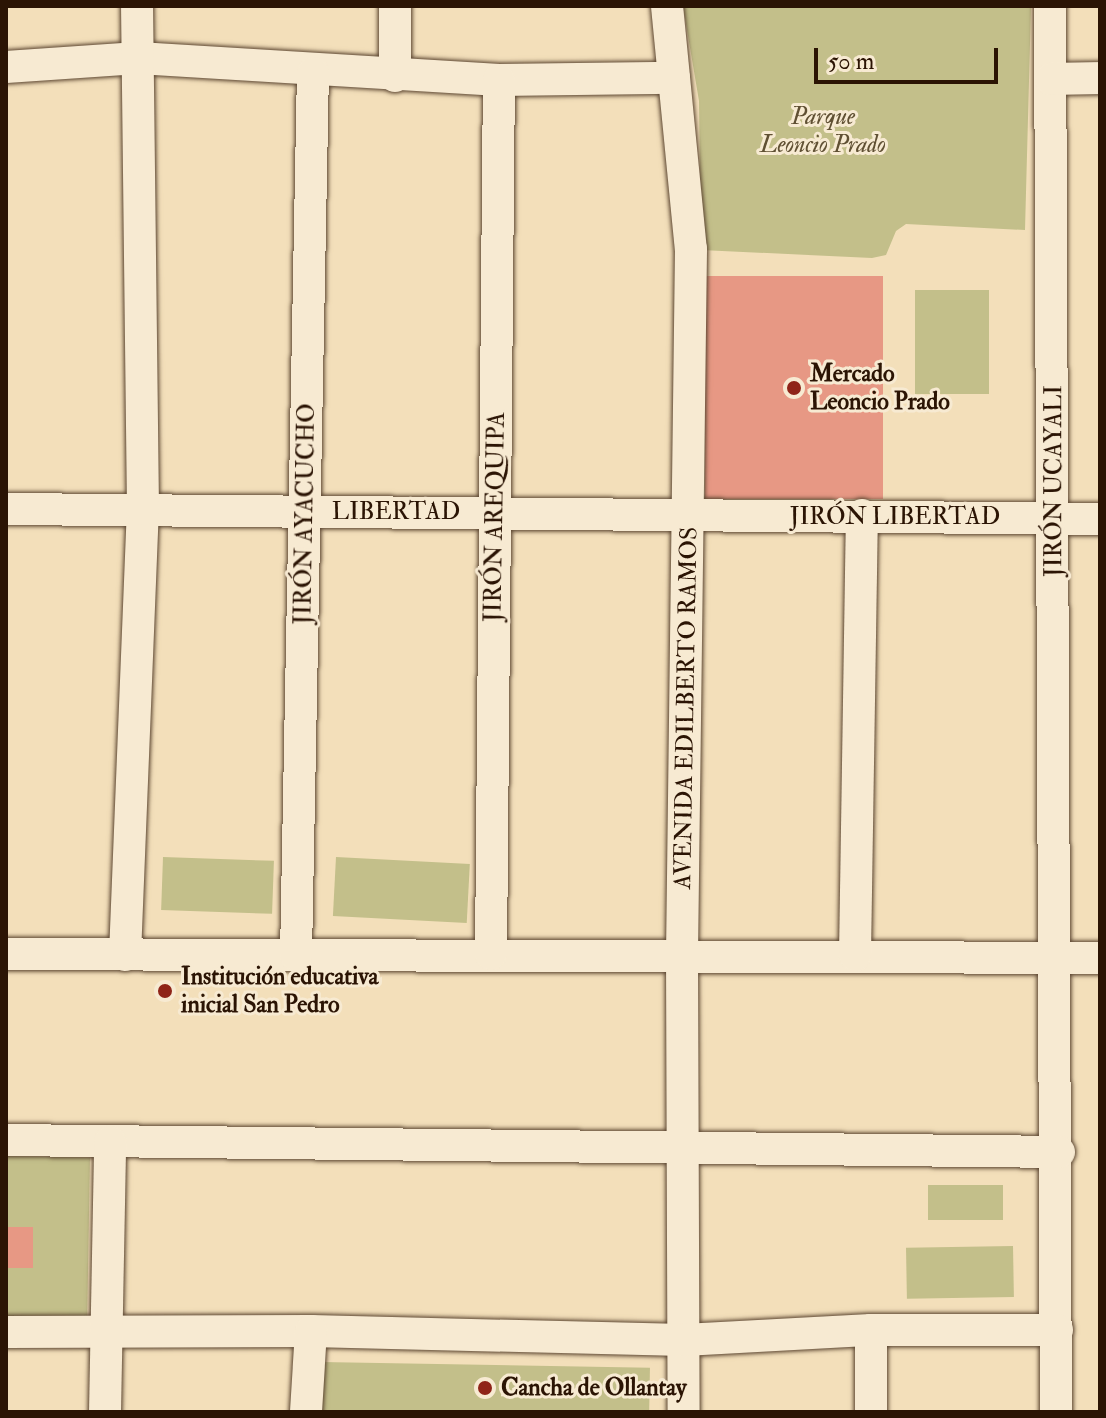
<!DOCTYPE html>
<html>
<head>
<meta charset="utf-8">
<style>
  body { margin:0 }
  #map { position:relative; width:1106px; height:1418px; overflow:hidden; background:#f3dfba; font-family:"IM FELL Double Pica",serif }
  div>[style] { position:absolute }
  [style*='--x'] { left:calc(var(--x)*1px); top:calc(var(--y)*1px); width:calc(var(--w)*1px); rotate:calc(var(--a)*1deg) }
  .green>* { inset:0; background:#c3bf8a; transform-origin:0 0 }
  .building>* { inset:0; background:#e79884; transform-origin:0 0 }
  .roads { filter:drop-shadow(0 0 2px #5d4732) drop-shadow(0 0 2px #5d4732) }
  .minor>* { height:32px; margin:-16px; padding:0 16px; transform-origin:16px; border-radius:16px; background:#f7ead2 }
  .dots>* { width:22px; height:22px; translate:-50% -50%; box-sizing:border-box; border:4px solid #f7ead2; border-radius:50% }
  span { translate:-50% -50%; white-space:nowrap; text-align:center; line-height:1.15; -webkit-text-stroke:6px #f7ead2; paint-order:stroke }
  .park-label { font-size:24px; color:#605033; font-style:italic }
  .poi-label { font-size:24px; color:#2b1404; font-weight:700 }
  .left { translate:0 -50%; text-align:left }
  .street-label { font-size:24px; color:#2b1404 }
  .frame { position:absolute; inset:0; border:8px solid #2b1404; pointer-events:none }
  .scale { position:absolute; left:814px; top:48px; width:184px; height:36px; box-sizing:border-box; border:4px solid #2b1404; border-top:0; padding-left:10px; font-size:24px; line-height:28px; white-space:nowrap; color:#2b1404; -webkit-text-stroke:6px #f7ead2; paint-order:stroke }
</style>
</head>
<body>
<div id="map">
  <div class="green">
    <i style="clip-path:polygon(683px 6px,1031px 6px,1025px 230px,906px 224px,896px 231px,886px 255px,872px 258px,701px 250px,699px 101px)"></i>
    <i style="left:915px;top:290px;width:74px;height:104px"></i>
    <i style="left:163px;top:857px;width:111px;height:53px;rotate:2deg"></i>
    <i style="left:336px;top:857px;width:134px;height:59px;rotate:3deg"></i>
    <i style="left:6px;top:1156px;width:84px;height:170px;rotate:1deg"></i>
    <i style="left:928px;top:1185px;width:75px;height:35px"></i>
    <i style="left:1013px;top:1246px;width:51px;height:107px;rotate:89deg"></i>
    <i style="left:321px;top:1362px;width:329px;height:50px;rotate:1deg"></i>
  </div>
  <div class="building">
    <i style="left:705px;top:276px;width:178px;height:223px"></i>
    <i style="left:6px;top:1227px;width:27px;height:41px"></i>
  </div>
  <div class="roads">
    <div class="minor">
      <i style="--x:395;--y:6;--w:70;--a:90"></i>
      <i style="--x:667;--y:6;--w:244;--a:84.4"></i>
      <i style="--x:691;--y:249;--w:704;--a:90.73"></i>
      <i style="--x:682;--y:953;--w:459;--a:89.8"></i>
      <i style="--x:1050;--y:6;--w:1406;--a:89.76"></i>
      <i style="--x:6;--y:67;--w:132;--a:-3.9"></i>
      <i style="--x:138;--y:58;--w:362;--a:3.5"></i>
      <i style="--x:499;--y:80;--w:175;--a:-0.7"></i>
      <i style="--x:1051;--y:79;--w:49;--a:-1.2"></i>
      <i style="--x:6;--y:509;--w:1094;--a:0.52"></i>
      <i style="--x:6;--y:954;--w:1094;--a:0.21"></i>
      <i style="--x:491;--y:954;--w:874;--a:-89.48"></i>
      <i style="--x:125;--y:955;--w:446;--a:-87.7"></i>
      <i style="--x:143;--y:509;--w:503;--a:-90.68"></i>
      <i style="--x:296;--y:955;--w:882;--a:-88.9"></i>
      <i style="--x:855;--y:955;--w:440;--a:-89.1"></i>
      <i style="--x:6;--y:1140;--w:1053;--a:0.65"></i>
      <i style="--x:6;--y:1332;--w:305;--a:-0.2"></i>
      <i style="--x:311;--y:1331;--w:373;--a:1.4"></i>
      <i style="--x:684;--y:1340;--w:187;--a:-3.1"></i>
      <i style="--x:871;--y:1330;--w:186;--a:0"></i>
      <i style="--x:105;--y:1412;--w:270;--a:-88.9"></i>
      <i style="--x:306;--y:1412;--w:81;--a:-86.5"></i>
      <i style="--x:871;--y:1412;--w:82;--a:-90"></i>
    </div>
  </div>
  <div class="dots">
    <i style="left:794px;top:388px;background:#8f2418"></i>
    <i style="left:165px;top:991px;background:#8f2418"></i>
    <i style="left:485px;top:1388px;background:#8f2418"></i>
  </div>
  <div class="park-label">
    <span style="left:823px;top:131px">Parque<br>Leoncio Prado</span>
  </div>
  <div class="poi-label">
    <span class="left" style="left:810px;top:388px">Mercado<br>Leoncio Prado</span>
    <span class="left" style="left:181px;top:991px">Institución educativa<br>inicial San Pedro</span>
    <span class="left" style="left:501px;top:1388px">Cancha de Ollantay</span>
  </div>
  <div class="street-label">
    <span style="left:1054px;top:481px;rotate:-90deg">JIRÓN UCAYALI</span>
    <span style="left:396px;top:512px">LIBERTAD</span>
    <span style="left:305px;top:514px;rotate:-89deg">JIRÓN AYACUCHO</span>
    <span style="left:495px;top:517px;rotate:-89deg">JIRÓN AREQUIPA</span>
    <span style="left:895px;top:517px">JIRÓN LIBERTAD</span>
    <span style="left:686px;top:708px;rotate:-89deg">AVENIDA EDILBERTO RAMOS</span>
  </div>
  <div class="frame"></div>
  <div class="scale">50 m</div>
</div>
</body>
</html>
